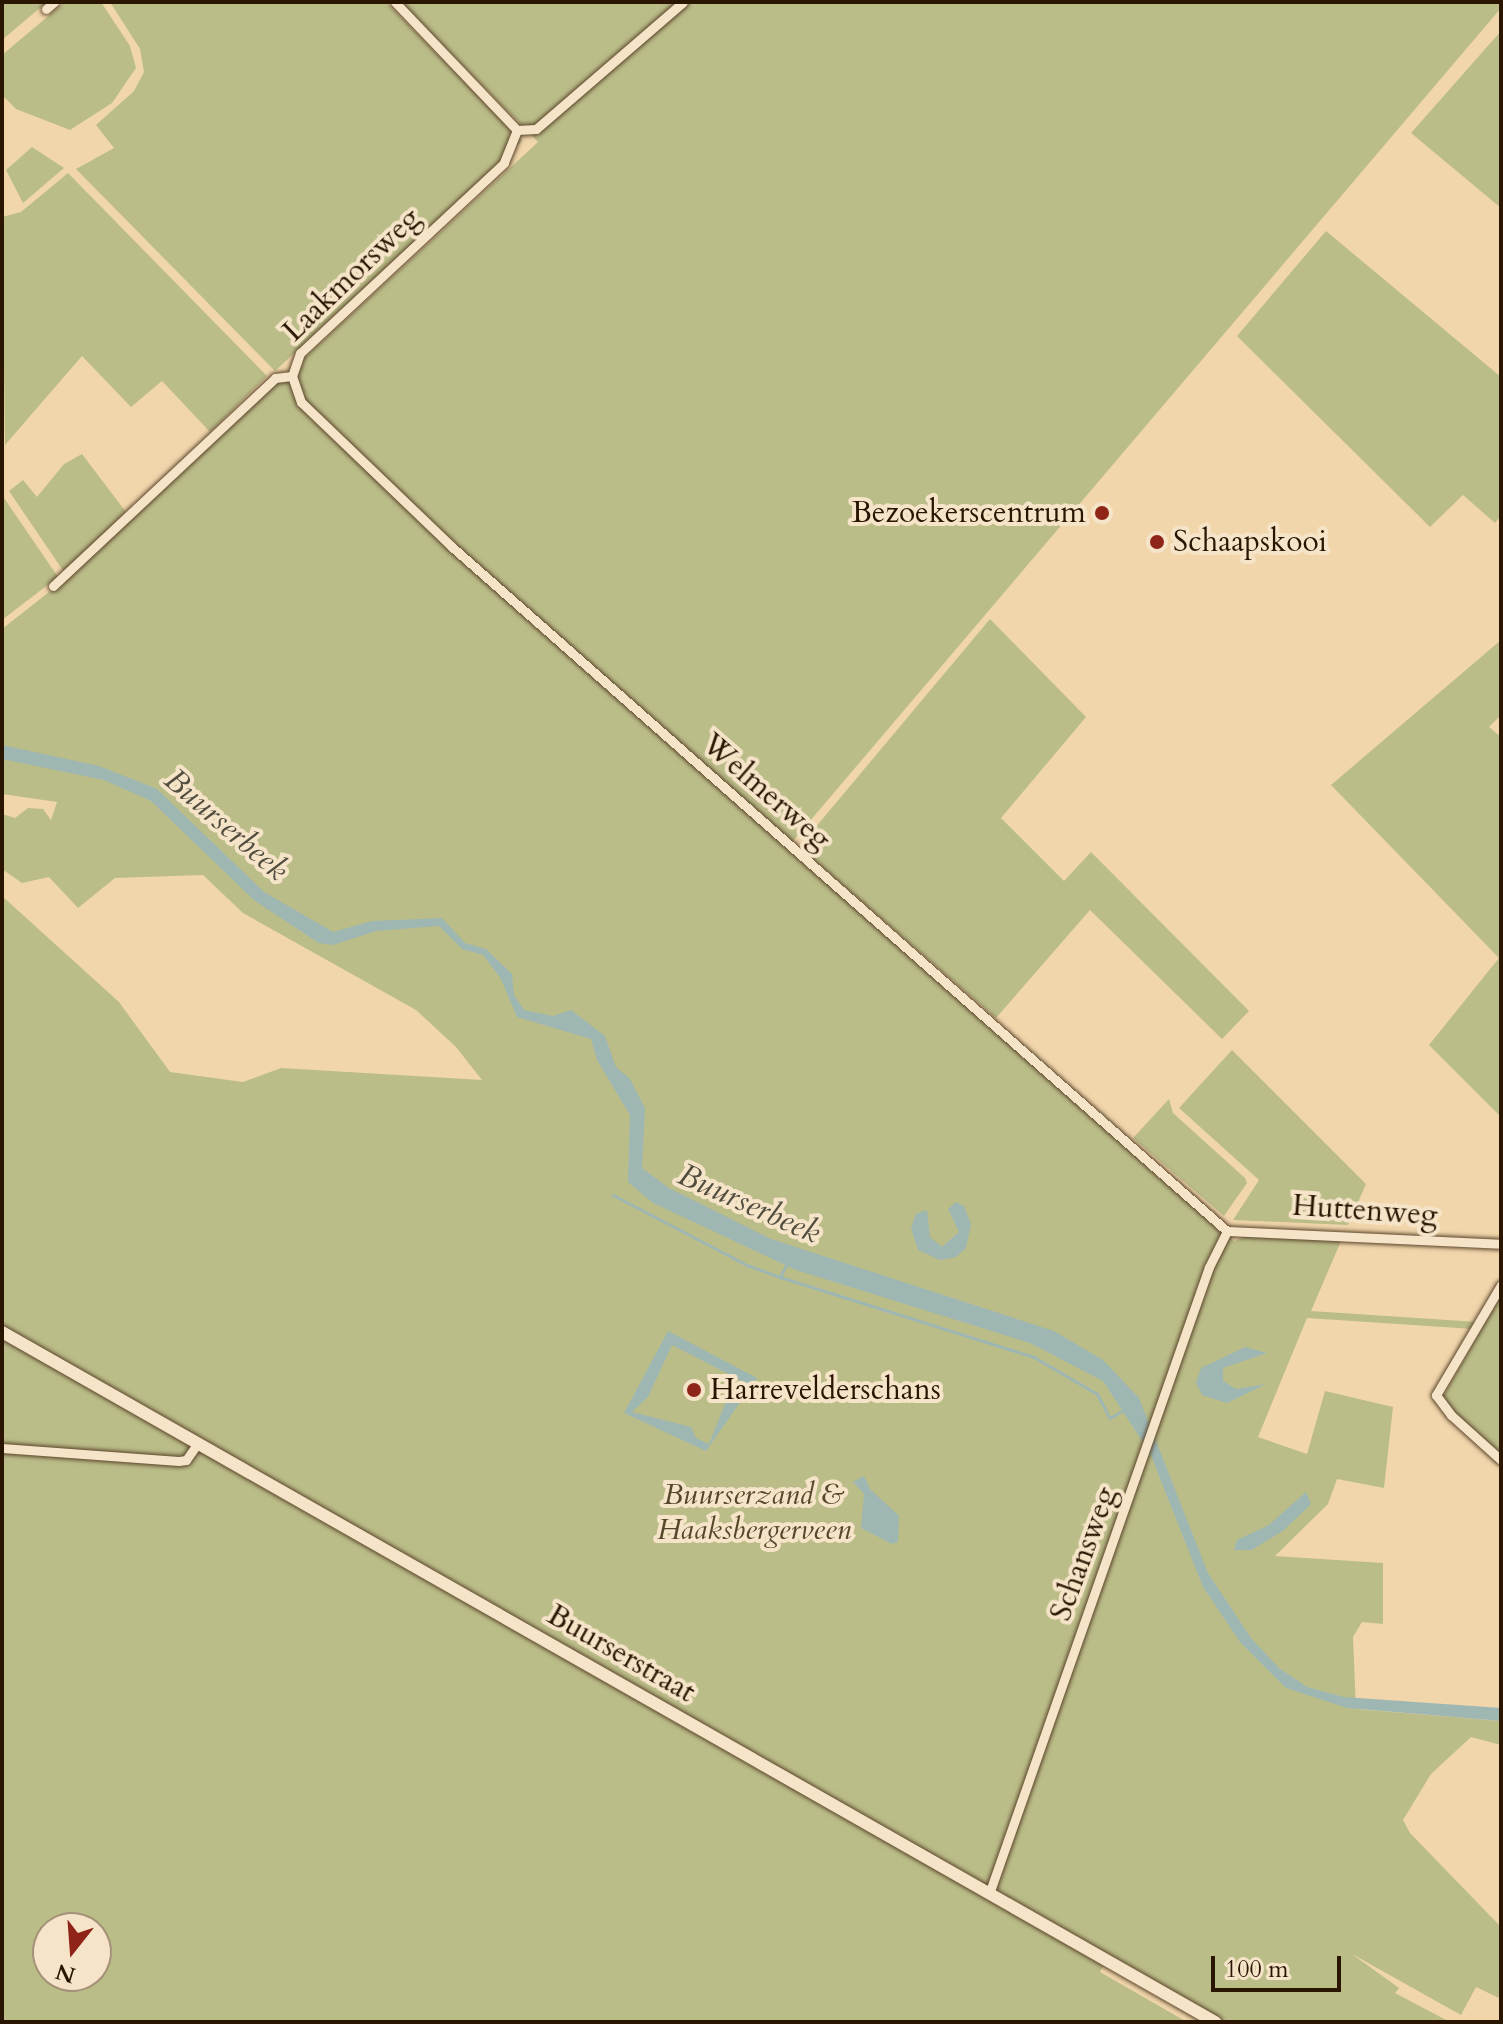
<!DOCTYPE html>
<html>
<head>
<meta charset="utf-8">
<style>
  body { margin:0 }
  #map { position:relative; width:1503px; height:2024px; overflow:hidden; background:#f1d6ac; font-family:Cardo,serif }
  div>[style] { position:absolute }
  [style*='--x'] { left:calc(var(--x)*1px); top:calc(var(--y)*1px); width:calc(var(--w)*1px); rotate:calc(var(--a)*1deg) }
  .green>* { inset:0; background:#bbbd89 }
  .water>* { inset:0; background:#9eb7b3 }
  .stream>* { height:3px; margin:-1.5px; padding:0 1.5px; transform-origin:1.5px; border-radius:1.5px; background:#9eb7b3 }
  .roads { filter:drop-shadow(0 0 2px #5b452b) drop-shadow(0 0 2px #5b452b) }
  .street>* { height:9px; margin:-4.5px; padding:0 4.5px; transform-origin:4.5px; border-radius:4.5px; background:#f6e4c9 }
  .secondary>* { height:12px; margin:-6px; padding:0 6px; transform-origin:6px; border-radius:6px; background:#f6e4c9 }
  .dots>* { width:22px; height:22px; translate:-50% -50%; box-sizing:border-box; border:4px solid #f6e4c9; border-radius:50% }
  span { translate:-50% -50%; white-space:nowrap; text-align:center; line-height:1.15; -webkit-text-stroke:8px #f6e4c9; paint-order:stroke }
  .street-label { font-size:30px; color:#291500 }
  .poi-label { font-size:30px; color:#291500 }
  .right { translate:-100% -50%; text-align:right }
  .left { translate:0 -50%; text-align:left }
  .park-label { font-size:30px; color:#554729; font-style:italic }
  .water-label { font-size:32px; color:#524e3f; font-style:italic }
  .frame { position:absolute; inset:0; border:4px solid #291500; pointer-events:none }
  .north { position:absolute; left:32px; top:1912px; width:80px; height:80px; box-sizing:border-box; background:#f6e4c9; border:2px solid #a49179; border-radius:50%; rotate:197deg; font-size:22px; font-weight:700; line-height:32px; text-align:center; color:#291500 }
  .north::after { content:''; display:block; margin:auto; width:28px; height:36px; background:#8f2418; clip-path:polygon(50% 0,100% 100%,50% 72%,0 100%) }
  .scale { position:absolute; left:1211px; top:1956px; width:130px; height:36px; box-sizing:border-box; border:4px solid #291500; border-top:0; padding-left:10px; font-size:24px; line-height:28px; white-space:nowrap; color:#291500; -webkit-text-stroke:6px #f6e4c9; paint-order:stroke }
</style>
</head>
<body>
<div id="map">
  <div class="green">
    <i style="clip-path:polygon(2px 2px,47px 2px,2px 40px)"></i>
    <i style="clip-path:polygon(65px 2px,101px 2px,130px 46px,136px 68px,112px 103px,70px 130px,16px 109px,2px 95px,2px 55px)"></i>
    <i style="clip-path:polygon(110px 2px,386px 2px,522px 141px,275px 371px,76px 169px,114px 148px,96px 125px,134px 91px,144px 72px,140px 49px)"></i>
    <i style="clip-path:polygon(evenodd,401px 2px,1501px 2px,1501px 8px,787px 848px,1234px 1241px,1250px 1235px,1341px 1241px,1311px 1311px,1478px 1322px,1473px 1329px,1307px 1318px,1258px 1437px,1307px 1454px,1325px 1391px,1393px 1407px,1384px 1488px,1337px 1479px,1328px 1504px,1275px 1556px,1383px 1563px,1383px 1624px,1362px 1622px,1353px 1637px,1356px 1709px,1501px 1721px,1501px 1745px,1471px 1737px,1431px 1774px,1403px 1820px,1410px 1833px,1501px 1927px,1499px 1998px,1476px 1987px,1461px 2015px,1352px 1954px,1399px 1988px,1395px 1993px,1450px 2022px,1226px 2022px,1109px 1956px,1100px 1972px,1187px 2022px,2px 2022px,2px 896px,119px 1002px,170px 1072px,243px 1082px,281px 1068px,482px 1080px,456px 1047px,416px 1010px,243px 913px,203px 875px,115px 878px,78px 908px,49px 877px,22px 883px,2px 869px,2px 814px,15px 818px,28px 808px,43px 809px,51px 820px,57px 802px,2px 794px,2px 629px,68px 577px,538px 142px,401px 2px,48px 1928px,96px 1928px,96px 1976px,48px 1976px,48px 1928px)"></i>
    <i style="clip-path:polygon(1501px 31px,1501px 208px,1411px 133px)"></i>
    <i style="clip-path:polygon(32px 147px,64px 168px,23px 203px,6px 170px)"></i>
    <i style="clip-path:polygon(68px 173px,267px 376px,210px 432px,162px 381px,131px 407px,82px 356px,5px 445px,2px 217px,21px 212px)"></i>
    <i style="clip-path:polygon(1326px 231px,1501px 377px,1501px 516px,1495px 523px,1463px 495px,1430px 527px,1237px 336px)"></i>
    <i style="clip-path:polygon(82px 454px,126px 512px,64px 572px,9px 491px,23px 480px,37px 497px,64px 464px)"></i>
    <i style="clip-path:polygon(2px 495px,58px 577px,2px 620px)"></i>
    <i style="clip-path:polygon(990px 619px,1086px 717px,1001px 818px,1064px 881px,1091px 852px,1249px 1011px,1222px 1039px,1090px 910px,996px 1018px,799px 847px)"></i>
    <i style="clip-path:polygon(1501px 640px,1501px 715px,1489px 727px,1501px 737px,1501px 1117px,1429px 1045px,1499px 958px,1331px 785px)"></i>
    <i style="clip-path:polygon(1232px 1050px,1366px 1184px,1348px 1225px,1233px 1220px,1259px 1180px,1179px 1108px)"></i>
    <i style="clip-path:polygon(1169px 1099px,1173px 1113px,1245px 1178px,1247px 1183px,1224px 1216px,1133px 1138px)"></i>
    <i style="clip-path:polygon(1501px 1295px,1501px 1462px,1443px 1409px,1442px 1398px)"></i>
  </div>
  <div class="water">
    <i style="clip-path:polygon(2px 745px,99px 766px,157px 789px,264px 892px,333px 932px,372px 921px,442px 918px,465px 943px,486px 949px,512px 974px,514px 995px,524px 1010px,553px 1016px,571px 1010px,605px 1036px,616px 1067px,630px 1079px,645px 1108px,642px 1168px,669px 1188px,771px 1239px,1054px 1331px,1103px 1360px,1139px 1398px,1208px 1573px,1251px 1638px,1279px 1668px,1307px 1687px,1344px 1697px,1501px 1708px,1501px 1721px,1347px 1708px,1286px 1688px,1240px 1642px,1203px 1587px,1150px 1453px,1103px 1381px,1030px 1343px,796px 1270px,653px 1203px,628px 1182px,630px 1115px,597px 1060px,591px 1039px,517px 1017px,501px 979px,483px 955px,462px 949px,439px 926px,376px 931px,333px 945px,319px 943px,255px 901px,151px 801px,104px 780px,2px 759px)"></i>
    <i style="clip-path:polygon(956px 1202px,964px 1206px,971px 1224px,966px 1248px,956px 1257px,940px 1260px,918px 1250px,911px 1228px,916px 1214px,927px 1210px,930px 1237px,942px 1247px,959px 1232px,948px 1209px)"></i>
    <i style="clip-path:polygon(evenodd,668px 1331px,757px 1378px,706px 1451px,624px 1413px,668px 1331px,672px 1345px,744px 1382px,738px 1392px,729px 1394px,709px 1444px,696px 1438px,691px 1427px,632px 1412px,648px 1397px,672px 1345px)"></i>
    <i style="clip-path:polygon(1245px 1347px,1267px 1353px,1223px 1368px,1223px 1381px,1236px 1389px,1266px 1384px,1227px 1403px,1202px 1395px,1196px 1383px,1201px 1368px)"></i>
    <i style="clip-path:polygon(864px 1476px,870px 1489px,899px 1516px,898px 1542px,892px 1544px,861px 1528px,864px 1494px,853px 1482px)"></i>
    <i style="clip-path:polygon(1306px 1492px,1311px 1504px,1284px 1530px,1252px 1550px,1234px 1550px,1237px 1540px,1269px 1525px)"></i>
  </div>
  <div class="stream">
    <i style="--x:613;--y:1195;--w:151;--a:27.6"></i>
    <i style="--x:747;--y:1265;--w:35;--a:20"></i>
    <i style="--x:780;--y:1277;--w:13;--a:-63"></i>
    <i style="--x:780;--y:1277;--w:266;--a:17.5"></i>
    <i style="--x:1034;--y:1357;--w:73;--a:30.4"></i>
    <i style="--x:1097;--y:1394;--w:27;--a:62"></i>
    <i style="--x:1110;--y:1418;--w:17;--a:-31"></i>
  </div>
  <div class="roads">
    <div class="street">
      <i style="--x:395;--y:2;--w:177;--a:46.4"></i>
      <i style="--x:46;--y:9;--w:11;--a:-41"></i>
      <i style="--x:517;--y:130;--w:35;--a:112"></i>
      <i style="--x:504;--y:163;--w:279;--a:137"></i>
      <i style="--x:300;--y:353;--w:24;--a:109"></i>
      <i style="--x:292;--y:376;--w:28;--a:71"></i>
      <i style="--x:301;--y:402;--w:208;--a:43.8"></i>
      <i style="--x:451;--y:546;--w:1035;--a:41.44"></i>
      <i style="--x:517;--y:130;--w:19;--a:-3"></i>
      <i style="--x:536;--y:129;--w:194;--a:-40.8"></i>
      <i style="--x:53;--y:586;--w:304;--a:-43.1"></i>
      <i style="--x:275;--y:378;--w:17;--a:-7"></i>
      <i style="--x:1227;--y:1231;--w:274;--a:2.7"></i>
      <i style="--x:1501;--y:1285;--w:128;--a:120.6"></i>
      <i style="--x:1436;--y:1395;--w:25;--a:53"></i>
      <i style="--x:1451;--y:1415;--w:67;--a:42"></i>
      <i style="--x:2;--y:1448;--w:177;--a:4.2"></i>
      <i style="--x:179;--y:1461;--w:7;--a:-8"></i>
      <i style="--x:186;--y:1460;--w:21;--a:-55"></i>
      <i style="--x:989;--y:1894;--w:664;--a:-70.67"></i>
      <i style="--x:1209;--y:1267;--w:40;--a:-63.4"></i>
    </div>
    <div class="secondary">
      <i style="--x:2;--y:1332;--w:1396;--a:29.63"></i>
    </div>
  </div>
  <div class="dots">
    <i style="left:1102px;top:513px;background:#8f2418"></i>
    <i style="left:1157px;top:542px;background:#8f2418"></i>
    <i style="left:694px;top:1390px;background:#8f2418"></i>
  </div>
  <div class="street-label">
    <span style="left:352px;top:275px;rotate:-44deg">Laakmorsweg</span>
    <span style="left:766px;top:792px;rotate:41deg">Welmerweg</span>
    <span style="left:1365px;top:1211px;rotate:4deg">Huttenweg</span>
    <span style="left:1084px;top:1554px;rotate:-70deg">Schansweg</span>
    <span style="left:621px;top:1654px;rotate:30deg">Buurserstraat</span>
  </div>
  <div class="poi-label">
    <span class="right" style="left:1086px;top:513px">Bezoekerscentrum</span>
    <span class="left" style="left:1173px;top:542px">Schaapskooi</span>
    <span class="left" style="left:710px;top:1390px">Harrevelderschans</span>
  </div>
  <div class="park-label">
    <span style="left:754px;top:1512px">Buurserzand &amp;<br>Haaksbergerveen</span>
  </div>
  <div class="water-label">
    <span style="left:226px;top:825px;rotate:41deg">Buurserbeek</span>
    <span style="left:749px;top:1204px;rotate:24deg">Buurserbeek</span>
  </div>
  <div class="frame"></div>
  <div class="north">N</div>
  <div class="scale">100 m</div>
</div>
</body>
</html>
